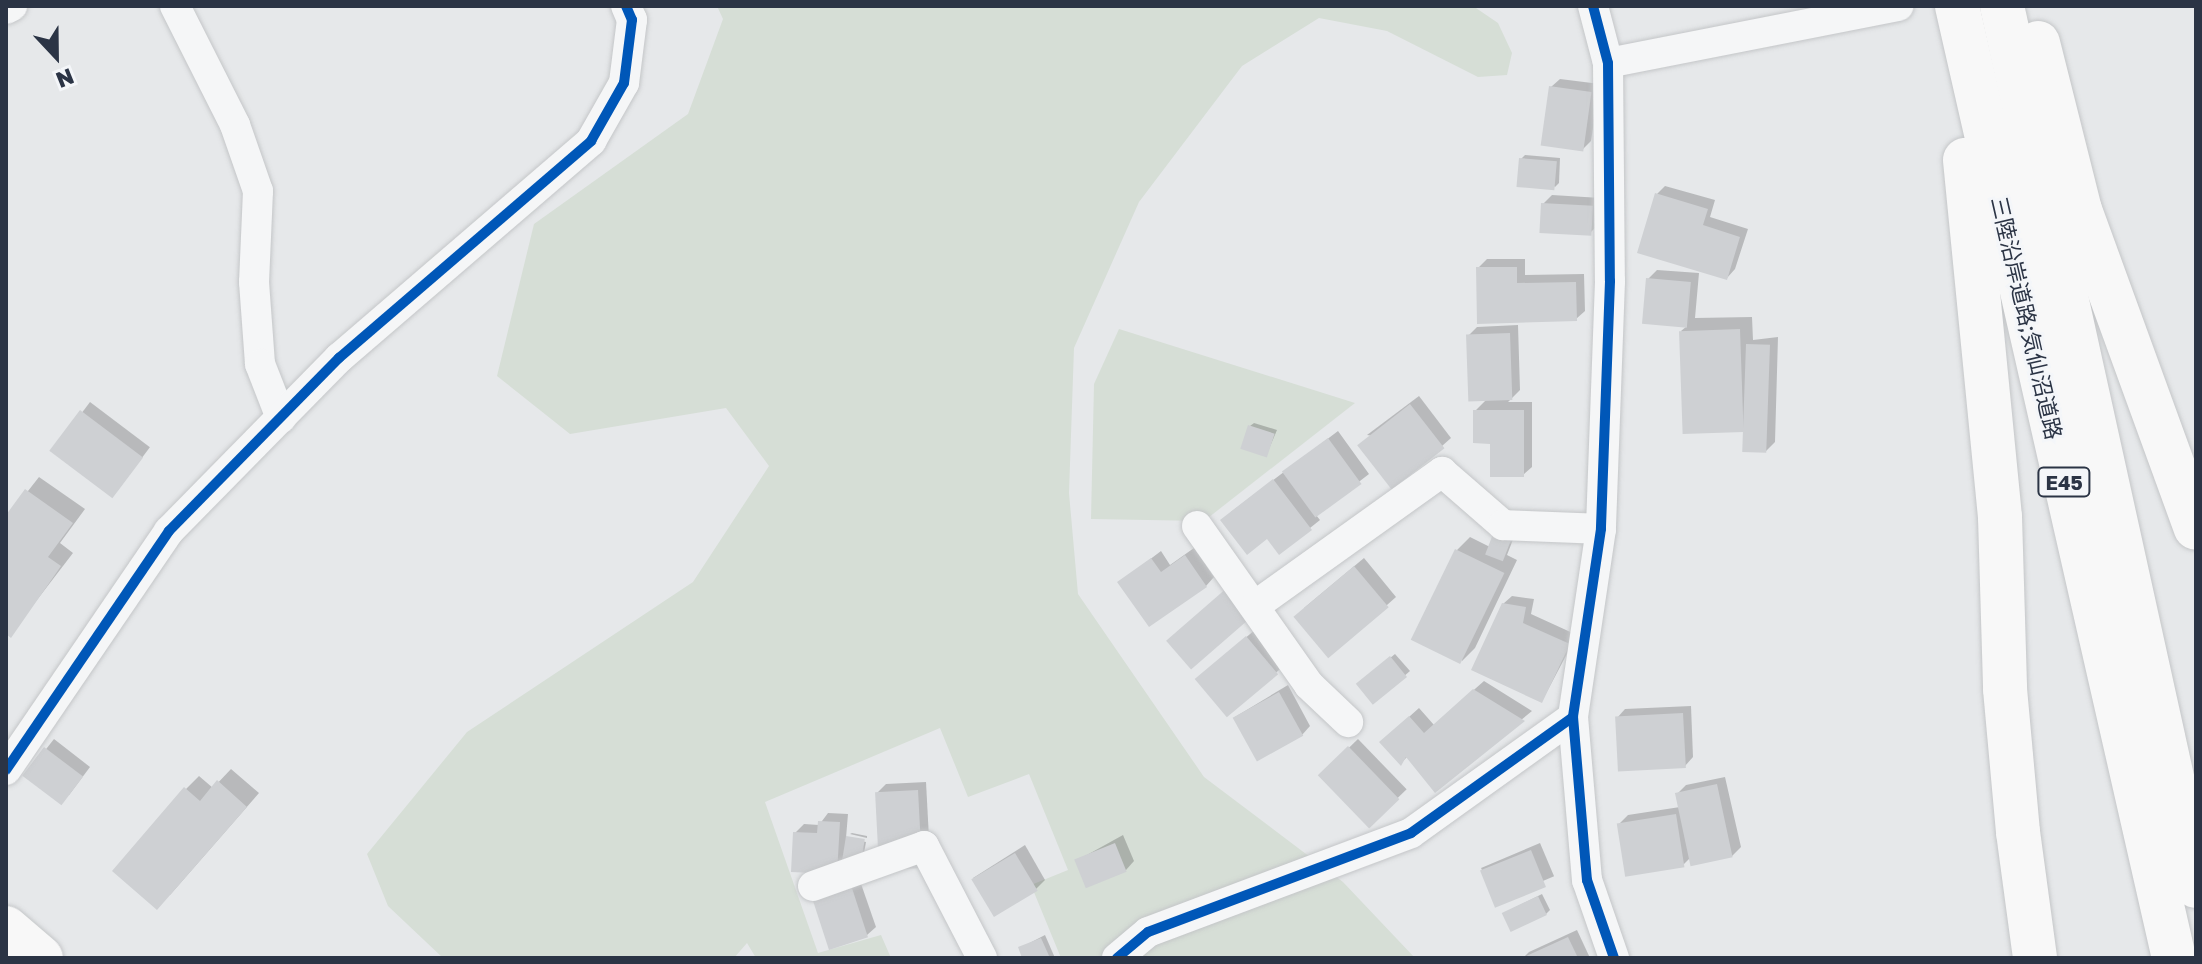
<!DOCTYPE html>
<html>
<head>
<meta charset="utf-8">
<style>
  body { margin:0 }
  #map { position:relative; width:2202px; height:964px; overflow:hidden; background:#e6e8ea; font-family:"Golos Text","Noto Sans JP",sans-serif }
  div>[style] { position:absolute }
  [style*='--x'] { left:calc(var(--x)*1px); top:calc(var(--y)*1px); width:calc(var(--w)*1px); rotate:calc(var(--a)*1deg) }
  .green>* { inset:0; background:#d6ded6 }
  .shadow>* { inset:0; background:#0003; transform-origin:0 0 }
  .building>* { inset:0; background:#ced0d3; transform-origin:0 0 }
  .roads { filter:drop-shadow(0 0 2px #c4c6c8) drop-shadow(0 0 2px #c4c6c8) }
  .street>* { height:30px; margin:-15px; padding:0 15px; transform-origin:15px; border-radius:15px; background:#f5f6f7 }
  .secondary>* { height:44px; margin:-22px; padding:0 22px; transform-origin:22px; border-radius:22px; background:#f8f8f8 }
  .highway>* { height:44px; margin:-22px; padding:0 22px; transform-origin:22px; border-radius:22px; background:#f8f8f8 }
  .cycleway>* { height:10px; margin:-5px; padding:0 5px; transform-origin:5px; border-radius:5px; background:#0057b8 }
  span { translate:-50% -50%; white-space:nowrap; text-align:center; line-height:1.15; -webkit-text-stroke:6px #f4f6f9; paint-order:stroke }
  .shield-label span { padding:2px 6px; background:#f4f6f9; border:2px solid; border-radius:6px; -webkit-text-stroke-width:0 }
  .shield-label { font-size:20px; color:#2b3445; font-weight:700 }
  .street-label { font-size:22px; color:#2b3445 }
  .frame { position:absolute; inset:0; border:8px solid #2b3445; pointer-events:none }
  .north { position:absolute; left:16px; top:16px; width:80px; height:80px; -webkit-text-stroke:6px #f4f6f9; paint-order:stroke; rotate:158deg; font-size:22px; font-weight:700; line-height:32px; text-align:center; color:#2b3445 }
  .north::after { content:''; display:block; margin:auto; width:28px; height:36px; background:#2b3445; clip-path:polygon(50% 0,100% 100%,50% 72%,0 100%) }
</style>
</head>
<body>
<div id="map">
  <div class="green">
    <i style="clip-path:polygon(717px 6px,1473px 6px,1498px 23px,1512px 53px,1507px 75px,1478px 77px,1387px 31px,1319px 18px,1242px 66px,1139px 202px,1074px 348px,1069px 493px,1078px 594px,1204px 777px,1343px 882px,1415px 958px,1061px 958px,1031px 885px,1068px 870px,1029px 774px,968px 797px,940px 728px,765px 802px,818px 953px,881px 935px,891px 958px,756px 958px,747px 943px,734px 958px,443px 958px,388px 906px,367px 854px,467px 732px,693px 582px,769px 466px,726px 408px,570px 434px,497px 376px,534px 224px,688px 114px,723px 19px)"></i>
    <i style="clip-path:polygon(1119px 329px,1355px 403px,1204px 521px,1091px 519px,1094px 384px)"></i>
  </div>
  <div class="shadow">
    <i style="clip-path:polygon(1560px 79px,1600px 84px,1591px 141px,1582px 150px,1551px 87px)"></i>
    <i style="clip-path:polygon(1525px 155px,1560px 158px,1559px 183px,1555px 187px,1521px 159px)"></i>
    <i style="clip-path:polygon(1665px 186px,1715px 200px,1710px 217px,1748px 229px,1735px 269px,1727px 278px,1657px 194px)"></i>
    <i style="clip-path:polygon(1552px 195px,1601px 198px,1599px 224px,1590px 233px,1543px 204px)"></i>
    <i style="clip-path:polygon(1487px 259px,1525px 259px,1525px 275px,1584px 274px,1585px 311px,1576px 319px,1478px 268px)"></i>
    <i style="clip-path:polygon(1657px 270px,1699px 273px,1695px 318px,1752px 317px,1753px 340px,1778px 337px,1775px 442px,1766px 451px,1746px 426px,1742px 430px,1681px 331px,1687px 326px,1648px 279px)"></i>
    <i style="clip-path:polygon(1518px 325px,1520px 390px,1508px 402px,1532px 402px,1532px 467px,1523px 475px,1492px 442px,1475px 411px,1486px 400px,1468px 336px,1477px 327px)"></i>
    <i style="clip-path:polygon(1419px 396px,1451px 438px,1442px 446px,1367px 435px)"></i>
    <i style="left:90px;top:402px;width:75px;height:62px;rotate:37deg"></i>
    <i style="clip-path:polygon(1254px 423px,1277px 430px,1266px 456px,1250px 426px)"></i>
    <i style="clip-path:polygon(1338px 431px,1369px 474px,1316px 515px,1320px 520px,1280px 552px,1267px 536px,1231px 512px)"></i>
    <i style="clip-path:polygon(39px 477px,85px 509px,60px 543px,73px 553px,10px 635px,6px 632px,6px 519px)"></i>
    <i style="clip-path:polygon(1470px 537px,1490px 547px,1514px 537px,1507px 555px,1517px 560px,1475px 648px,1462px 661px,1457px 550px)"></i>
    <i style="clip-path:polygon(1194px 548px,1214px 577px,1206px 586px,1120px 582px,1161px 551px,1170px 565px)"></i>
    <i style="clip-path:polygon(1364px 558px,1396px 597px,1387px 605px,1304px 608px)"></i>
    <i style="clip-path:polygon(1512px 596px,1534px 599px,1531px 614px,1577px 635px,1542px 701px,1503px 604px)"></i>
    <i style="clip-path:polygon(1256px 629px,1286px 664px,1227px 715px,1206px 671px)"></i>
    <i style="clip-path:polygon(1395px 654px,1410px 671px,1374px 702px,1363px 680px)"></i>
    <i style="clip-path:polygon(1484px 681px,1532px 711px,1435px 790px,1408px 756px,1401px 763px,1391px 733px,1419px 708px,1434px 725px)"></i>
    <i style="clip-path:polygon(1288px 685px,1310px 726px,1302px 735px,1235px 717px)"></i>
    <i style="clip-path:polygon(1691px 706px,1693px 757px,1685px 766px,1617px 718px,1625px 709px)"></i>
    <i style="clip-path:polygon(54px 739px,90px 767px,69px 795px,25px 776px)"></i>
    <i style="left:1358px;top:739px;width:70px;height:52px;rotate:46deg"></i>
    <i style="clip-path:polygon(231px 769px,259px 793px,170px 895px,186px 789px,199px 776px,213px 788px)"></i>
    <i style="clip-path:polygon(1725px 777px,1741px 847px,1732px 856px,1691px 857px,1683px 865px,1619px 824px,1628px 815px,1680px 807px,1677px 794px,1686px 785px)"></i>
    <i style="clip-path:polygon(926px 782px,930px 857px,877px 793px,886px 784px)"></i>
    <i style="clip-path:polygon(828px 813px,848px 814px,846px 838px,866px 842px,862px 865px,842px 866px,795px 833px,804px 824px,819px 825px)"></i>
    <i style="clip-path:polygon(850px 834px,852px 833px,867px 836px,867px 838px)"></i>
    <i style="clip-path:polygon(1123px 835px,1134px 861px,1126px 870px,1076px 861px)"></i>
    <i style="left:1540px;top:843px;width:36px;height:64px;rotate:67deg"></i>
    <i style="clip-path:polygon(1025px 845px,1045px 880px,1036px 889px,973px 878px)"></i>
    <i style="clip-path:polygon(859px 878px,876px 927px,867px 935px,815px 899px)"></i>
    <i style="clip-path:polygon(1542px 894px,1550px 910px,1546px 914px,1504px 913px)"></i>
    <i style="clip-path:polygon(1577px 930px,1590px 958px,1523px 958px,1529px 952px)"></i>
    <i style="clip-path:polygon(1045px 935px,1055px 958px,1025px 958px,1020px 948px)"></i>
  </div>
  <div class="building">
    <i style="left:1549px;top:86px;width:43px;height:60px;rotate:8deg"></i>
    <i style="left:1519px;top:158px;width:38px;height:29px;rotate:5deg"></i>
    <i style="clip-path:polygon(1655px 193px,1708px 209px,1703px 225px,1740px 237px,1727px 280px,1637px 253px)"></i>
    <i style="left:1541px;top:203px;width:52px;height:30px;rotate:3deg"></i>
    <i style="clip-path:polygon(1476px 267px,1517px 267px,1517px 283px,1576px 282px,1577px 321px,1477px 324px)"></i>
    <i style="left:1646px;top:278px;width:45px;height:46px;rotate:5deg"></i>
    <i style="left:1740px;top:329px;width:103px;height:61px;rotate:88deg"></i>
    <i style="left:1510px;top:333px;width:67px;height:44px;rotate:88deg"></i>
    <i style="left:1746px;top:344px;width:24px;height:108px;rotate:2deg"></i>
    <i style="left:1410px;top:404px;width:56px;height:67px;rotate:52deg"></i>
    <i style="left:80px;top:410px;width:79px;height:51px;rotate:37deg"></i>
    <i style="clip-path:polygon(1473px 410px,1524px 410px,1524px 477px,1490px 477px,1490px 444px,1473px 443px)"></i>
    <i style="left:1248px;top:425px;width:28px;height:25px;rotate:18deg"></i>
    <i style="left:1328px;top:438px;width:57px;height:57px;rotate:54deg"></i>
    <i style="clip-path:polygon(1273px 479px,1312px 530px,1279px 555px,1267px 539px,1247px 555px,1220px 520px)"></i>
    <i style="clip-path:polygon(25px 489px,73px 523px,48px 557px,61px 566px,11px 638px,6px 634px,6px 515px)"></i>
    <i style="left:1493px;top:534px;width:19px;height:22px;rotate:21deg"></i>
    <i style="left:1455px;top:549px;width:55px;height:101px;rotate:26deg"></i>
    <i style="clip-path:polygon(1185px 555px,1207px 587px,1149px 627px,1117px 582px,1151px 558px,1161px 572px)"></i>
    <i style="left:1354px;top:566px;width:54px;height:79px;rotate:50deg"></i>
    <i style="left:1228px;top:587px;width:38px;height:82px;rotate:49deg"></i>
    <i style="clip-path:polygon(1502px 603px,1526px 607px,1523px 623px,1570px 644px,1542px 703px,1471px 670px)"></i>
    <i style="left:1246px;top:636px;width:50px;height:67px;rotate:50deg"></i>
    <i style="left:1390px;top:656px;width:27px;height:44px;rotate:51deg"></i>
    <i style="clip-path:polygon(1473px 689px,1525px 721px,1435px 793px,1406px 757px,1401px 766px,1379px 742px,1409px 716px,1424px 733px)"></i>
    <i style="left:1279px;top:692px;width:50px;height:53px;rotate:61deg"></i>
    <i style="left:1683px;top:713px;width:55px;height:68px;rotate:87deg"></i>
    <i style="left:1348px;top:746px;width:74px;height:42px;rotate:46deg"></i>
    <i style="left:44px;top:747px;width:49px;height:36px;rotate:37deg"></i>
    <i style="clip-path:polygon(217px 780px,247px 807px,157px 910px,112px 871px,184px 787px,200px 801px)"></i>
    <i style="left:1717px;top:784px;width:75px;height:43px;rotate:78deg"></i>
    <i style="left:918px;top:790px;width:78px;height:43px;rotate:87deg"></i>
    <i style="left:1676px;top:814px;width:54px;height:60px;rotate:81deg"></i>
    <i style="clip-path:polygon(818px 821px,840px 822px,837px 874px,791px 872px,793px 832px,817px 833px)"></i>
    <i style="left:846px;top:836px;width:19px;height:33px;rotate:9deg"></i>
    <i style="left:1115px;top:843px;width:31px;height:44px;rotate:68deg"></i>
    <i style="left:1531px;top:850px;width:40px;height:55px;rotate:68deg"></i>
    <i style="left:1015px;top:853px;width:44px;height:51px;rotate:59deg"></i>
    <i style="left:851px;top:885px;width:55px;height:41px;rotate:72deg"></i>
    <i style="left:1538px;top:896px;width:21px;height:40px;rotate:65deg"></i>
    <i style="clip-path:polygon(1568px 937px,1578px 958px,1522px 958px)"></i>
    <i style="clip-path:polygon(1041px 938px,1050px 958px,1022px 958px,1018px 947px)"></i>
  </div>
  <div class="roads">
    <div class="street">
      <i style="--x:175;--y:6;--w:133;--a:63.2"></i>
      <i style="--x:235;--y:125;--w:70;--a:70.8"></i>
      <i style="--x:258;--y:191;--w:91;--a:92.5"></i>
      <i style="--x:254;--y:282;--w:82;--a:85.8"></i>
      <i style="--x:260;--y:364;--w:58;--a:68.7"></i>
      <i style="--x:1593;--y:6;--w:59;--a:75.3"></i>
      <i style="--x:1608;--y:63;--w:218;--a:89.5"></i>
      <i style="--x:1610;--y:281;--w:248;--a:92.1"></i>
      <i style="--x:1601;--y:529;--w:190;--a:98.5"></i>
      <i style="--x:1573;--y:717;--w:164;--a:85.1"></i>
      <i style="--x:1587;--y:880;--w:83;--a:70.9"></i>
      <i style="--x:6;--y:9;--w:7;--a:-27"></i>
      <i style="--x:1608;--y:63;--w:296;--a:-11.1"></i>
      <i style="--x:1197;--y:526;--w:194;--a:54.8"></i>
      <i style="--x:1309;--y:685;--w:54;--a:43.5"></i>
      <i style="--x:1256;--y:605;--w:229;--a:-35.6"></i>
      <i style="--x:1442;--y:472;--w:81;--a:41"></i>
      <i style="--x:1503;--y:525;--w:98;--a:2.3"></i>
      <i style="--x:6;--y:770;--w:289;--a:-55.7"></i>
      <i style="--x:169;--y:531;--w:243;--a:-45.5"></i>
      <i style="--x:339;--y:358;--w:333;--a:-40.7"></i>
      <i style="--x:591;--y:141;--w:67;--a:-60.4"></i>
      <i style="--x:624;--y:83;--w:64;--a:-82.8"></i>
      <i style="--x:632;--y:20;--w:15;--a:-113"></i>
      <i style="--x:813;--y:886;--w:118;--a:-19.8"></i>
      <i style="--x:924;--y:846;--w:126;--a:62.6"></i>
      <i style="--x:1117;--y:958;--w:40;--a:-40"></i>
      <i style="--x:1148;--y:932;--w:281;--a:-20.6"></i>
      <i style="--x:1411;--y:833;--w:199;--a:-35.6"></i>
    </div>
    <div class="secondary">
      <i style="--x:6;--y:928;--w:46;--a:40.6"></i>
    </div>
    <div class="highway">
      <i style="--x:1957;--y:6;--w:976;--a:77.16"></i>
      <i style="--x:2002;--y:6;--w:901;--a:77.57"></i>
      <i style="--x:2038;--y:43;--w:172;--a:75.9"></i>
      <i style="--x:2080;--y:210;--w:338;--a:70"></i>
      <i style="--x:1965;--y:160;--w:359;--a:84.4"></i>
      <i style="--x:2000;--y:517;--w:172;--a:88.3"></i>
      <i style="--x:2005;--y:689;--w:144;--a:84.8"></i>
      <i style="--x:2018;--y:832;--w:127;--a:82.3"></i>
    </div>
  </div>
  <div class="cycleway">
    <i style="--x:1593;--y:6;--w:59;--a:75.3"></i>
    <i style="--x:1608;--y:63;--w:218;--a:89.5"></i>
    <i style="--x:1610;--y:281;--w:248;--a:92.1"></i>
    <i style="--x:1601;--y:529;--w:190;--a:98.5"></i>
    <i style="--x:1573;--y:717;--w:164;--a:85.1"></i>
    <i style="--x:1587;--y:880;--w:83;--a:70.9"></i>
    <i style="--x:6;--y:770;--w:289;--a:-55.7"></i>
    <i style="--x:169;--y:531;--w:243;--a:-45.5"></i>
    <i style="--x:339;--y:358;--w:333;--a:-40.7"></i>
    <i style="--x:591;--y:141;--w:67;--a:-60.4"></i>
    <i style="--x:624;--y:83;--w:64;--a:-82.8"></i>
    <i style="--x:632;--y:20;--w:15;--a:-113"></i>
    <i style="--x:1117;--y:958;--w:40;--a:-40"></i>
    <i style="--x:1148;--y:932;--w:281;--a:-20.6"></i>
    <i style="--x:1411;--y:833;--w:199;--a:-35.6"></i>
  </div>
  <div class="shield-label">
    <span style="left:2064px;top:482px">E45</span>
  </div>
  <div class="street-label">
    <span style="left:2027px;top:318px;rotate:77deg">三陸沿岸道路;気仙沼道路</span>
  </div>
  <div class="frame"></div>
  <div class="north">N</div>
</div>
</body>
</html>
